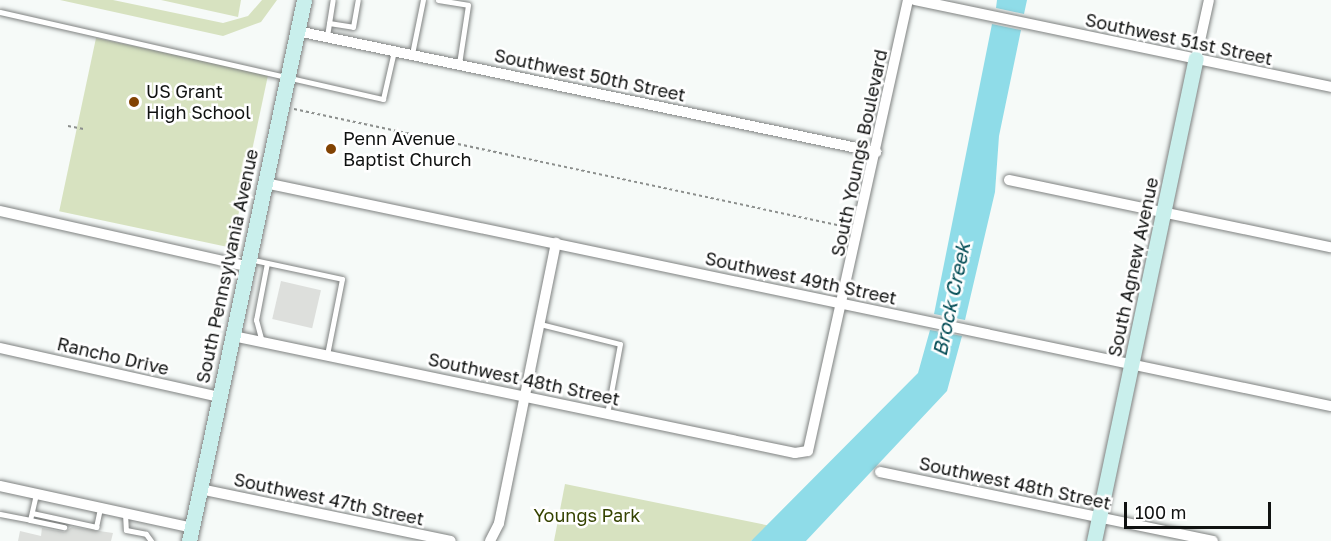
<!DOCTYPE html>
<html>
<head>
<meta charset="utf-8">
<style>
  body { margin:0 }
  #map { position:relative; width:1331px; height:541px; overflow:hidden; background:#f6faf8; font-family:"Golos Text",sans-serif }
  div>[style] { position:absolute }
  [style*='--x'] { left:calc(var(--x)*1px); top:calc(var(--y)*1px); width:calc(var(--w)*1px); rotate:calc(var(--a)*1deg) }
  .green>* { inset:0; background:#d7e2c0; transform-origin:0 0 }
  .water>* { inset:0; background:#8fdce8 }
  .building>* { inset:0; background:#dddfdc; transform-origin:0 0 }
  .path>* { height:1.5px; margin-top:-0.75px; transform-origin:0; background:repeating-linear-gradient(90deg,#8c8f8d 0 3px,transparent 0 6px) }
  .roads { filter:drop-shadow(0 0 2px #7f8281) drop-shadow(0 0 2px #7f8281) }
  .lane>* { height:5px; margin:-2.5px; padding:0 2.5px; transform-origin:2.5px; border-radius:2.5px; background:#fff }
  .street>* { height:10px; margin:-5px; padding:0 5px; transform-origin:5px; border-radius:5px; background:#fff }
  .secondary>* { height:15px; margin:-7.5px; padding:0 7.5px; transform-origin:7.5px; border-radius:7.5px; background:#c9efec }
  .dots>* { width:16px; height:16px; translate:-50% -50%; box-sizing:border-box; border:3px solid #fff; border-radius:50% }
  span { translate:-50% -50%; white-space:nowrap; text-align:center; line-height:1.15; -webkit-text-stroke:5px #fff; paint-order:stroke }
  .street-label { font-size:18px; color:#101211 }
  .poi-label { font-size:18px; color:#101211 }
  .left { translate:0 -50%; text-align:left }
  .park-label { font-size:18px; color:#354301 }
  .water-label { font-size:20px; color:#014b54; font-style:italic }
  .scale { position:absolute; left:1124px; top:502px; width:147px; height:27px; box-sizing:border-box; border:3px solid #101211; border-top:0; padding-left:8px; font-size:18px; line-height:21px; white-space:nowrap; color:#101211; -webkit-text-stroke:4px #fff; paint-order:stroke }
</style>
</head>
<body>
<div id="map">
  <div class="green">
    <i style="clip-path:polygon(60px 0,113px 0,223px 23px,248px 16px,262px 0,277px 0,261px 22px,223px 36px)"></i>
    <i style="clip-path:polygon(161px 0,241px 0,238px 17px)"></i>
    <i style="left:96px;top:38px;width:176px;height:177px;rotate:12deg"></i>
    <i style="clip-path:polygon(565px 484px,771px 526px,751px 541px,554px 541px)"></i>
  </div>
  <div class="water">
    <i style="clip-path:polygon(997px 0,1027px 0,1024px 14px,996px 8px)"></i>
    <i style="clip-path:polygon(992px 24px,1021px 30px,999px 136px,995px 192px,965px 320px,934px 314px)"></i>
    <i style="clip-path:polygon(930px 330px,962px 336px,947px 391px,806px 541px,751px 541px,918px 373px)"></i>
  </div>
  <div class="building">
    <i style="left:281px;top:281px;width:41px;height:39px;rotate:13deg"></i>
    <i style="clip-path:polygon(72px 527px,113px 533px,111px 541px,18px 541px,20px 531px,41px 536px,42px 528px,64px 532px)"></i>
  </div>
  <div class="path">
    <i style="--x:294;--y:109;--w:565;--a:12.05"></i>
    <i style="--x:68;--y:126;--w:16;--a:11"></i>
  </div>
  <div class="roads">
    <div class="lane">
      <i style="--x:438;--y:0;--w:30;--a:9"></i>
      <i style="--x:468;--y:5;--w:60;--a:98.7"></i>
      <i style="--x:0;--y:12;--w:393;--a:12.8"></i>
      <i style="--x:383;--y:99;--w:49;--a:-77.1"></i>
      <i style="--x:329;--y:23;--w:24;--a:9"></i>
      <i style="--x:353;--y:27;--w:27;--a:-80"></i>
      <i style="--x:327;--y:36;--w:36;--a:-81"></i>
      <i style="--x:412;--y:54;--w:55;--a:-78.5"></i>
      <i style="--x:249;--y:259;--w:95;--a:12.1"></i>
      <i style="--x:342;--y:279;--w:77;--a:101.2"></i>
      <i style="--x:540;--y:324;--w:82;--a:14"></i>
      <i style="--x:620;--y:344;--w:71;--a:100.5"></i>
      <i style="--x:262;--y:342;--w:23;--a:-105"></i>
      <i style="--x:256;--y:320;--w:58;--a:-79.1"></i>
      <i style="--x:32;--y:513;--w:66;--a:12.3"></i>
      <i style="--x:96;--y:527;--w:19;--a:-78"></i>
      <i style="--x:125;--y:513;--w:17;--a:87"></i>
      <i style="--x:126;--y:530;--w:20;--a:11"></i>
      <i style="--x:146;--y:534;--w:9;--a:54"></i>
      <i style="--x:0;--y:514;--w:31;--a:11"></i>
      <i style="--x:30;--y:520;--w:27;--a:-77"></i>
      <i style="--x:30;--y:520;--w:35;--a:12"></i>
    </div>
    <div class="street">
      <i style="--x:915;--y:0;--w:425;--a:11.8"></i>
      <i style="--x:297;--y:31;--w:592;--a:11.8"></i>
      <i style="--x:1196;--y:59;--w:60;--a:-77.6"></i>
      <i style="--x:1009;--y:180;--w:329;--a:11.8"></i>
      <i style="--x:265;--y:183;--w:1089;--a:11.82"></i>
      <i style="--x:0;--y:211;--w:253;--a:12.6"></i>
      <i style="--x:233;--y:336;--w:574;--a:11.76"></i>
      <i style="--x:795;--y:453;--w:13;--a:-9"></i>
      <i style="--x:808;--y:451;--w:462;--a:-77.5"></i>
      <i style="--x:0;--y:348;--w:225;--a:12.6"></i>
      <i style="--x:880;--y:472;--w:340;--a:11.7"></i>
      <i style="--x:0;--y:486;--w:197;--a:12.3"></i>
      <i style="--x:200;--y:489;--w:256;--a:11.7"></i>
      <i style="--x:490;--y:541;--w:20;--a:-63"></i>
      <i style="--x:499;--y:523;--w:286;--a:-78.5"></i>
    </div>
    <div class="secondary">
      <i style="--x:189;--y:541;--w:553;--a:-78"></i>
      <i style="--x:1094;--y:541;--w:493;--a:-78.1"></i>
    </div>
  </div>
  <div class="dots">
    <i style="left:134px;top:102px;background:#824303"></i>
    <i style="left:331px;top:149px;background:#824303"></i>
  </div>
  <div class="street-label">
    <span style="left:1179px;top:39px;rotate:12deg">Southwest 51st Street</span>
    <span style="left:590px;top:75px;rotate:12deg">Southwest 50th Street</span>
    <span style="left:859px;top:153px;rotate:-78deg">South Youngs Boulevard</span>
    <span style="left:227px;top:266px;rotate:-78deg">South Pennsylvania Avenue</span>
    <span style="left:1133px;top:267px;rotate:-78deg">South Agnew Avenue</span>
    <span style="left:801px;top:278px;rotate:12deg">Southwest 49th Street</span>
    <span style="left:113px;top:356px;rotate:13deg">Rancho Drive</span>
    <span style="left:524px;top:379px;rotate:12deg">Southwest 48th Street</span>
    <span style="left:1015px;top:483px;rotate:12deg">Southwest 48th Street</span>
    <span style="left:329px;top:499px;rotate:12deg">Southwest 47th Street</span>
  </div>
  <div class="poi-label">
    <span class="left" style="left:146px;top:102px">US Grant<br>High School</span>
    <span class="left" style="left:343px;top:149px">Penn Avenue<br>Baptist Church</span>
  </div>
  <div class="park-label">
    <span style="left:587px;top:515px">Youngs Park</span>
  </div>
  <div class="water-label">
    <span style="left:951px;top:299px;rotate:-78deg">Brock Creek</span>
  </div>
  <div class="scale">100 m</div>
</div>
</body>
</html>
